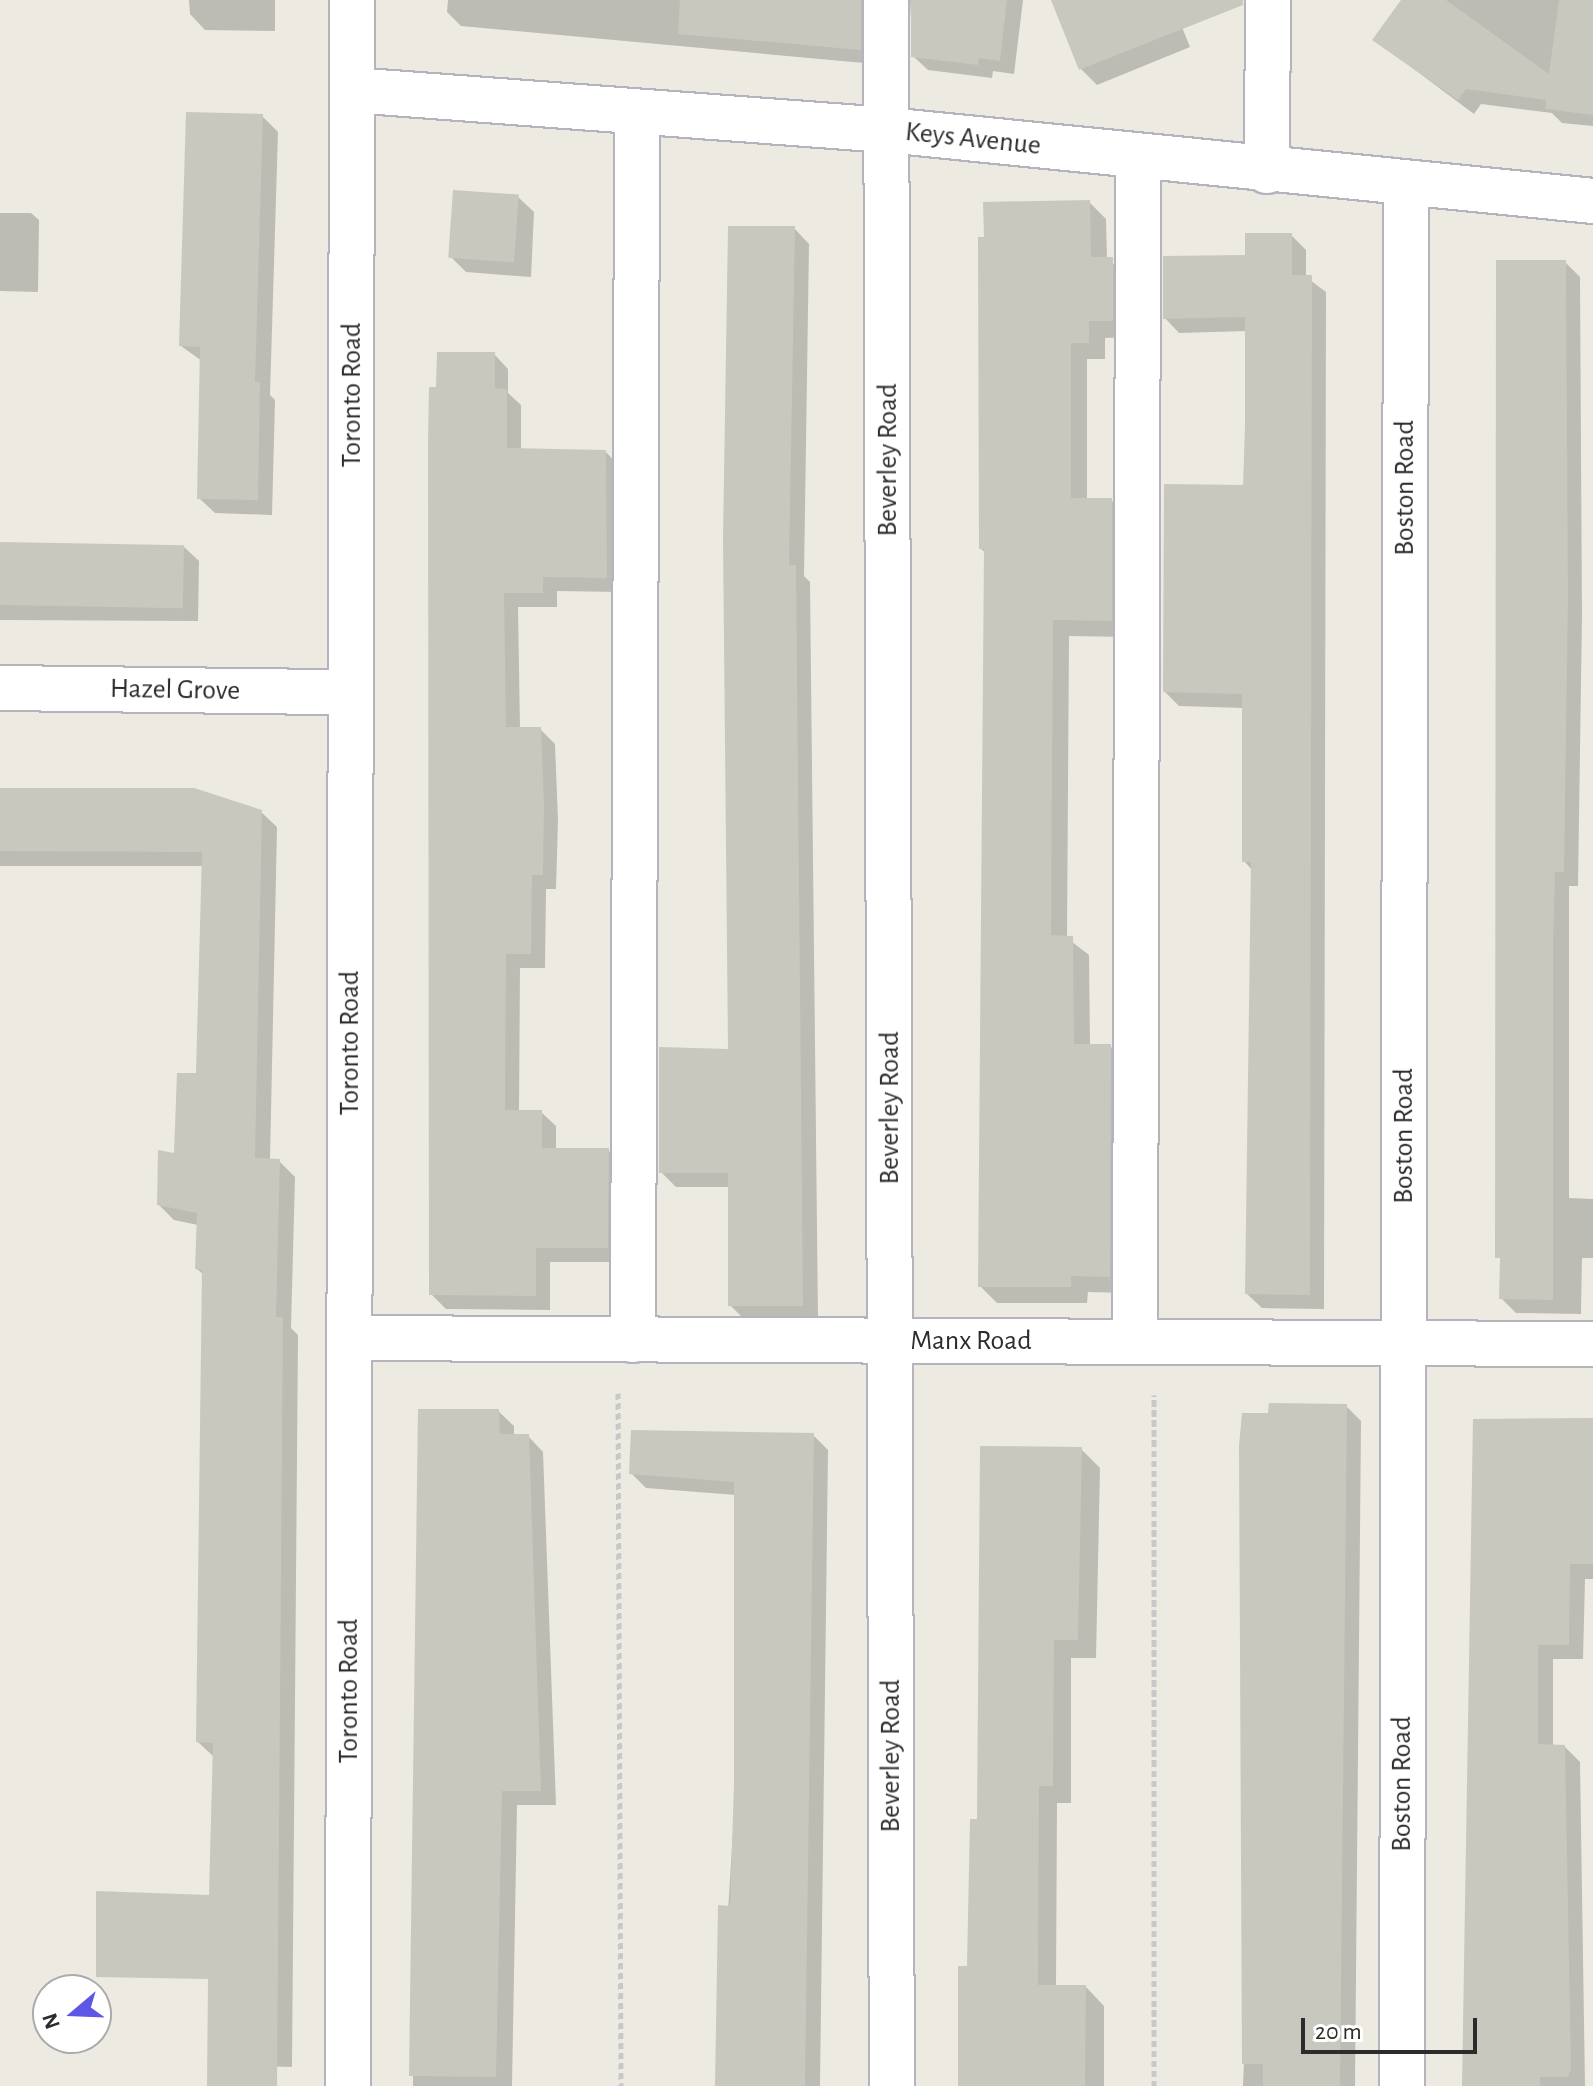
<!DOCTYPE html>
<style>
body{margin:0}
#map{position:relative;width:1593px;height:2086px;overflow:hidden;background:#eceae1;font-family:"Alegreya Sans",sans-serif}
div>[style]{position:absolute}
[style*='--x']{left:calc(var(--x)*1px);top:calc(var(--y)*1px);width:calc(var(--w)*1px);rotate:calc(var(--a)*1deg)}
.shadow>*{inset:0;background:#0003}
.building>*{inset:0;background:#c8c8bf;transform-origin:0 0}
.path>*{height:5px;margin-top:-2.5px;transform-origin:0;background:repeating-linear-gradient(90deg,#c8c8c8 0 6px,transparent 0 10px)}
.roads{filter:drop-shadow(2px 0 #b5b4be) drop-shadow(-2px 0 #b5b4be) drop-shadow(0 2px #b5b4be) drop-shadow(0 -2px #b5b4be)}
.minor>*{height:44px;margin:-22px;padding:0 22px;transform-origin:22px;border-radius:22px;background:#fff}
span{translate:-50% -50%;white-space:nowrap;text-align:center;line-height:1.15;-webkit-text-stroke:6px #fff;paint-order:stroke}
.street-label{font-size:28px;color:#2c2c2c}
.north{position:absolute;left:32px;top:1974px;width:80px;height:80px;box-sizing:border-box;background:#fff;border:2px solid #ababab;border-radius:50%;rotate:251deg;font-size:22px;font-weight:700;line-height:32px;text-align:center;color:#2c2c2c}
.north::after{content:'';display:block;margin:auto;width:28px;height:36px;background:#5e56e4;clip-path:polygon(50% 0,100% 100%,50% 72%,0 100%)}
.scale{position:absolute;left:1301px;top:2018px;width:176px;height:36px;box-sizing:border-box;border:4px solid #2c2c2c;border-top:0;padding-left:10px;font-size:24px;line-height:28px;white-space:nowrap;color:#2c2c2c;-webkit-text-stroke:6px #fff;paint-order:stroke}
</style>
<div id="map">
<div class="shadow">
<i style="clip-path:polygon(189px 0,275px 0,275px 31px,205px 30px,190px 14px)"></i>
<i style="clip-path:polygon(448px 0,882px 0,875px 64px,461px 26px,447px 12px)"></i>
<i style="clip-path:polygon(910px 0,1023px 0,1014px 74px,993px 71px,992px 78px,928px 70px,913px 56px)"></i>
<i style="clip-path:polygon(1053px 0,1171px 0,1190px 47px,1097px 85px,1081px 69px)"></i>
<i style="clip-path:polygon(1403px 0,1593px 0,1593px 126px,1562px 123px,1552px 113px,1481px 104px,1474px 114px,1375px 40px)"></i>
<i style="clip-path:polygon(262px 116px,278px 132px,270px 395px,275px 400px,272px 515px,215px 513px,199px 498px,202px 361px,181px 346px)"></i>
<i style="clip-path:polygon(518px 197px,534px 212px,531px 277px,466px 272px,451px 257px)"></i>
<i style="clip-path:polygon(1089px 202px,1106px 219px,1107px 259px,1129px 276px,1129px 337px,1105px 338px,1105px 359px,1087px 359px,1087px 500px,1111px 500px,1128px 517px,1128px 637px,1069px 636px,1067px 938px,1089px 955px,1090px 1046px,1110px 1046px,1127px 1063px,1126px 1293px,1088px 1292px,1087px 1303px,997px 1303px,980px 1286px,986px 553px,981px 549px)"></i>
<i style="clip-path:polygon(0 213px,31px 213px,39px 220px,38px 292px,0 291px)"></i>
<i style="clip-path:polygon(794px 228px,809px 244px,804px 576px,810px 582px,818px 1320px,745px 1320px,730px 1305px,730px 1187px,676px 1187px,661px 1172px,730px 1051px)"></i>
<i style="clip-path:polygon(1291px 235px,1306px 250px,1306px 277px,1326px 292px,1324px 1309px,1262px 1308px,1247px 1294px,1253px 871px,1244px 861px,1244px 708px,1179px 706px,1165px 692px,1245px 487px,1247px 331px,1179px 333px,1165px 318px,1247px 257px)"></i>
<i style="clip-path:polygon(1565px 262px,1580px 277px,1582px 616px,1578px 886px,1569px 886px,1569px 1198px,1593px 1199px,1593px 1258px,1582px 1258px,1581px 1314px,1516px 1313px,1501px 1298px)"></i>
<i style="clip-path:polygon(494px 354px,508px 369px,508px 393px,521px 405px,521px 450px,605px 451px,619px 466px,620px 592px,557px 591px,557px 607px,518px 607px,520px 729px,540px 729px,555px 744px,558px 820px,556px 889px,546px 889px,545px 968px,520px 968px,519px 1112px,541px 1112px,556px 1126px,556px 1150px,608px 1150px,622px 1164px,622px 1262px,550px 1262px,550px 1310px,446px 1309px,431px 1294px,438px 389px)"></i>
<i style="clip-path:polygon(0 544px,183px 546px,199px 561px,198px 621px,0 620px)"></i>
<i style="clip-path:polygon(0 790px,261px 812px,277px 827px,270px 1161px,279px 1161px,295px 1177px,291px 1328px,298px 1335px,292px 2067px,225px 2065px,215px 1758px,198px 1742px,204px 1275px,197px 1269px,198px 1225px,174px 1220px,159px 1205px,198px 1075px,203px 866px,0 866px)"></i>
<i style="clip-path:polygon(1346px 1406px,1361px 1421px,1355px 2086px,1243px 2086px,1270px 1415px)"></i>
<i style="clip-path:polygon(420px 1411px,498px 1411px,514px 1426px,514px 1436px,528px 1436px,543px 1452px,556px 1805px,517px 1805px,512px 2086px,413px 2086px)"></i>
<i style="clip-path:polygon(1475px 1421px,1593px 1421px,1593px 1579px,1585px 1579px,1583px 1659px,1553px 1659px,1553px 1746px,1564px 1746px,1580px 1762px,1585px 2086px,1464px 2086px)"></i>
<i style="clip-path:polygon(813px 1435px,828px 1450px,820px 2086px,717px 2086px,736px 1784px,736px 1495px,646px 1488px,631px 1473px)"></i>
<i style="clip-path:polygon(1081px 1449px,1100px 1468px,1096px 1658px,1071px 1658px,1071px 1803px,1057px 1803px,1056px 1987px,1086px 1987px,1104px 2006px,1104px 2086px,960px 2086px,979px 1821px)"></i>
</div>
<div class="building">
<i style="clip-path:polygon(680px 0,861px 0,861px 50px,678px 34px)"></i>
<i style="clip-path:polygon(911px 0,1007px 0,1000px 61px,979px 58px,978px 65px,911px 57px)"></i>
<i style="clip-path:polygon(1051px 0,1243px 0,1243px 5px,1079px 70px)"></i>
<i style="clip-path:polygon(1401px 0,1446px 0,1549px 74px,1559px 0,1593px 0,1593px 115px,1545px 109px,1546px 100px,1466px 89px,1458px 100px,1372px 40px)"></i>
<i style="clip-path:polygon(186px 112px,263px 114px,255px 382px,260px 382px,258px 500px,197px 499px,200px 347px,179px 346px)"></i>
<i style="left:453px;top:190px;width:66px;height:68px;rotate:4deg"></i>
<i style="clip-path:polygon(1090px 200px,1091px 257px,1113px 257px,1113px 321px,1089px 321px,1089px 343px,1071px 343px,1071px 498px,1112px 498px,1112px 621px,1053px 620px,1051px 935px,1073px 936px,1074px 1044px,1111px 1044px,1110px 1277px,1071px 1276px,1071px 1287px,978px 1287px,984px 549px,979px 549px,978px 237px,984px 237px,983px 202px)"></i>
<i style="clip-path:polygon(728px 226px,795px 226px,789px 565px,796px 565px,803px 1306px,728px 1306px,728px 1173px,659px 1173px,659px 1047px,728px 1049px,723px 539px)"></i>
<i style="clip-path:polygon(1245px 233px,1292px 233px,1292px 275px,1312px 275px,1310px 1295px,1245px 1294px,1251px 862px,1242px 862px,1242px 694px,1163px 692px,1164px 484px,1243px 485px,1245px 428px,1245px 317px,1163px 319px,1163px 256px,1245px 255px)"></i>
<i style="clip-path:polygon(1496px 260px,1566px 260px,1568px 600px,1564px 872px,1555px 872px,1553px 946px,1553px 1300px,1499px 1299px,1500px 1258px,1495px 1258px)"></i>
<i style="clip-path:polygon(437px 352px,495px 352px,495px 388px,507px 389px,507px 448px,606px 450px,607px 578px,543px 577px,543px 593px,504px 593px,506px 727px,541px 727px,544px 804px,543px 875px,532px 875px,531px 954px,506px 954px,505px 1110px,542px 1110px,542px 1148px,609px 1148px,608px 1248px,536px 1248px,536px 1296px,429px 1295px,428px 445px,429px 387px,436px 387px)"></i>
<i style="left:0;top:542px;width:184px;height:63px;rotate:1deg"></i>
<i style="clip-path:polygon(0 788px,194px 788px,262px 810px,255px 1158px,280px 1159px,276px 1317px,283px 1317px,277px 2086px,207px 2086px,208px 1979px,96px 1977px,96px 1891px,209px 1895px,213px 1743px,196px 1742px,202px 1270px,195px 1269px,197px 1213px,157px 1205px,158px 1150px,174px 1153px,177px 1073px,196px 1073px,202px 852px,0 851px)"></i>
<i style="clip-path:polygon(1269px 1403px,1347px 1404px,1340px 2086px,1263px 2086px,1263px 2064px,1242px 2064px,1239px 1446px,1242px 1413px,1268px 1413px)"></i>
<i style="clip-path:polygon(418px 1409px,499px 1409px,500px 1434px,529px 1434px,541px 1791px,502px 1791px,496px 2077px,409px 2076px)"></i>
<i style="clip-path:polygon(1593px 1418px,1593px 1564px,1570px 1564px,1569px 1645px,1538px 1645px,1538px 1744px,1565px 1745px,1571px 2069px,1568px 2077px,1540px 2077px,1540px 2086px,1462px 2086px,1473px 1419px)"></i>
<i style="clip-path:polygon(631px 1430px,814px 1433px,805px 2086px,715px 2086px,718px 1905px,730px 1906px,734px 1784px,734px 1482px,629px 1474px)"></i>
<i style="clip-path:polygon(980px 1446px,1082px 1447px,1078px 1640px,1054px 1640px,1053px 1786px,1039px 1786px,1038px 1985px,1086px 1985px,1085px 2086px,958px 2086px,958px 1966px,967px 1966px,970px 1819px,977px 1819px)"></i>
</div>
<div class="path">
<i style="--x:618;--y:1393;--w:693;--a:89.75"></i>
<i style="--x:1154;--y:2086;--w:691;--a:-90"></i>
</div>
<div class="roads">
<div class="minor">
<i style="--x:886;--y:0;--w:2086;--a:89.84"></i>
<i style="--x:352;--y:90;--w:536;--a:4.28"></i>
<i style="--x:887;--y:130;--w:710;--a:5.74"></i>
<i style="--x:1267;--y:171;--w:171;--a:-89.7"></i>
<i style="--x:0;--y:688;--w:351;--a:0.7"></i>
<i style="--x:349;--y:1338;--w:1244;--a:0.28"></i>
<i style="--x:633;--y:1340;--w:1227;--a:-89.81"></i>
<i style="--x:1135;--y:1342;--w:1185;--a:-89.85"></i>
<i style="--x:348;--y:2086;--w:2086;--a:-89.89"></i>
<i style="--x:1402;--y:2086;--w:1901;--a:-89.88"></i>
</div>
</div>
<div class="street-label">
<span style="left:973px;top:139px;rotate:6deg">Keys Avenue</span>
<span style="left:352px;top:395px;rotate:-90deg">Toronto Road</span>
<span style="left:888px;top:460px;rotate:-90deg">Beverley Road</span>
<span style="left:1405px;top:488px;rotate:-90deg">Boston Road</span>
<span style="left:175px;top:690px;rotate:1deg">Hazel Grove</span>
<span style="left:350px;top:1043px;rotate:-90deg">Toronto Road</span>
<span style="left:890px;top:1108px;rotate:-90deg">Beverley Road</span>
<span style="left:1404px;top:1136px;rotate:-90deg">Boston Road</span>
<span style="left:971px;top:1341px">Manx Road</span>
<span style="left:349px;top:1691px;rotate:-90deg">Toronto Road</span>
<span style="left:891px;top:1756px;rotate:-90deg">Beverley Road</span>
<span style="left:1402px;top:1784px;rotate:-90deg">Boston Road</span>
</div>
<div class="north">N</div>
<div class="scale">20 m</div>
</div>
